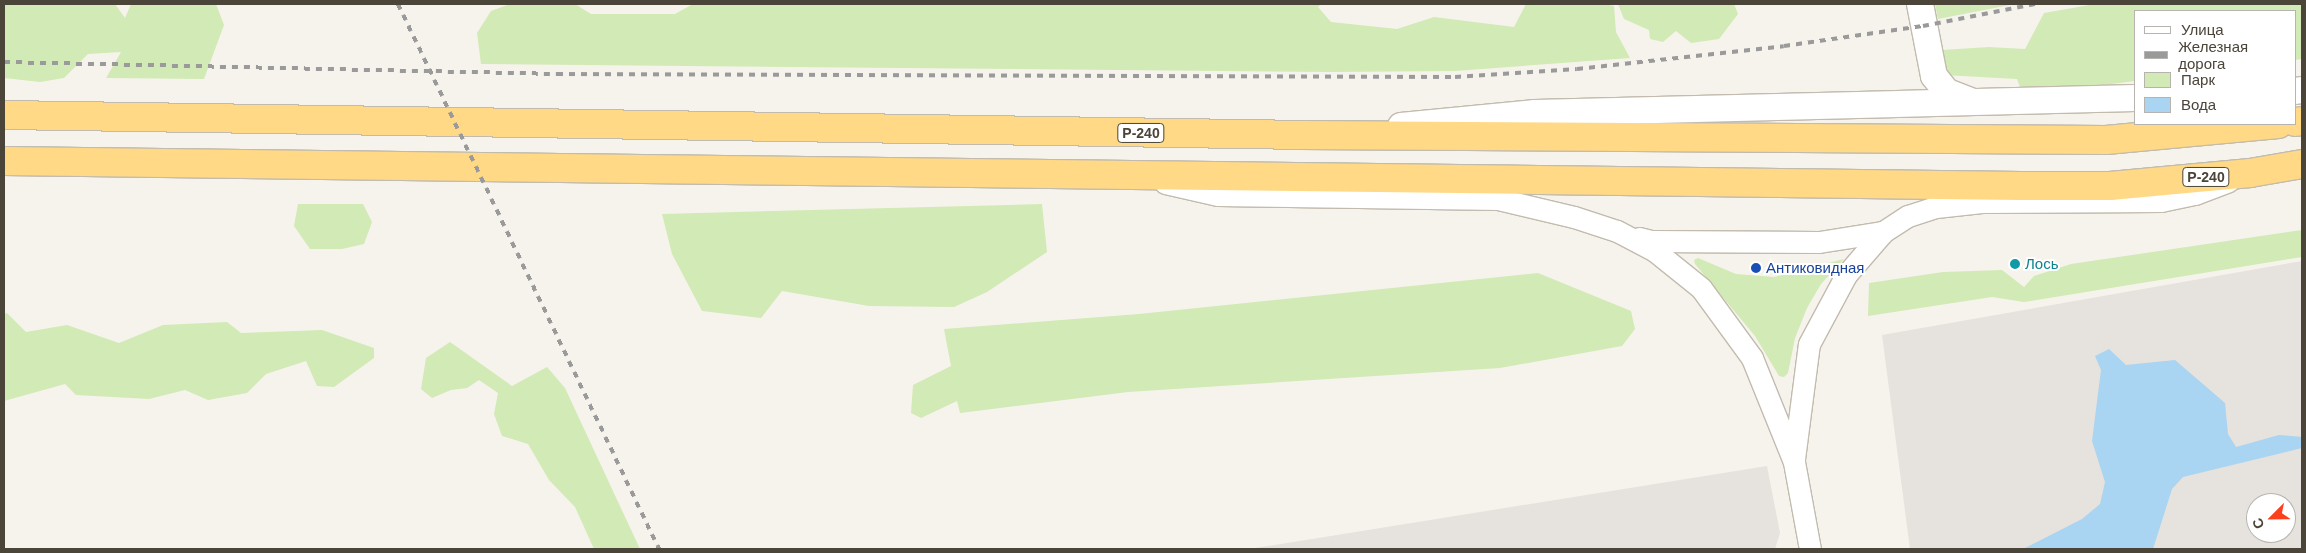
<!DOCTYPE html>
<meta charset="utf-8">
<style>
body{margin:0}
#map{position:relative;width:2306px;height:553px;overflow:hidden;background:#f6f3ec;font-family:Arial,sans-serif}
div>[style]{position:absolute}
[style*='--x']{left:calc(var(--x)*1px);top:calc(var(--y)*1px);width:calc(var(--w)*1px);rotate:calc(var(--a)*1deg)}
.industrial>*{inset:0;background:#e6e2dd}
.green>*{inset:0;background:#d2eab5}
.water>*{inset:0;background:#a9d4f2}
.roads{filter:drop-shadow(1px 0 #c2bbae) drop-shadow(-1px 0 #c2bbae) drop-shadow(0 1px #c2bbae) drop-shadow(0 -1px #c2bbae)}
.minor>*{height:21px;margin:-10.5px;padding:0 10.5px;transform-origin:10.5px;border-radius:10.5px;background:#fff}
.tertiary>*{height:26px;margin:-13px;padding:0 13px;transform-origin:13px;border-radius:13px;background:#fff}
.trunk>*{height:28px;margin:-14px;padding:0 14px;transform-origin:14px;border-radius:14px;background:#ffd985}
.rail>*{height:4px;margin-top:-2px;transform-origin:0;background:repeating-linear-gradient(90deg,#9a9a9a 0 6px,transparent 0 12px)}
.dots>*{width:14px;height:14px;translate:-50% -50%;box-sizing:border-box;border:2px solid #fff;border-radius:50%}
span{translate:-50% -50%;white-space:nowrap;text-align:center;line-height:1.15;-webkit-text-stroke:4px #fff;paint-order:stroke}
.shield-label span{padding:1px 4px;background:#fff;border:1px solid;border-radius:4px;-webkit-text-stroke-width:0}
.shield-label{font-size:14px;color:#4b4439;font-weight:700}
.culture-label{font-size:15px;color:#0d838f}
.left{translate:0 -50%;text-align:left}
.transit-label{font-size:15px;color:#164399}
.frame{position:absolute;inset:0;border:5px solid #4b4439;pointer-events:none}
.legend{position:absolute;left:2134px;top:10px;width:162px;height:115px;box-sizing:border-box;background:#fff;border:1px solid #b7b4b0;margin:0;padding:6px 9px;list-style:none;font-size:15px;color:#4b4439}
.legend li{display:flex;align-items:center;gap:10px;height:25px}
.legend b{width:25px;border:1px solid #b7b4b0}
.north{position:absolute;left:2246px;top:493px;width:50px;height:50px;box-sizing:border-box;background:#fff;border:1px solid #b7b4b0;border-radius:50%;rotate:247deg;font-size:14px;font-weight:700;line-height:20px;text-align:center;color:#4b4439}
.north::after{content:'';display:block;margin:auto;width:18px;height:22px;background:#fc3f1d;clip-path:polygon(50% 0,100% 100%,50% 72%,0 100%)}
</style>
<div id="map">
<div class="industrial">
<i style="clip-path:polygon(evenodd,2302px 261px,2302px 549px,1910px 549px,1882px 335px,2302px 261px,2256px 503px,2286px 503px,2286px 533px,2256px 533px,2256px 503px)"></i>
<i style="clip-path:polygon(1767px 466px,1780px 533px,1775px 549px,1249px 549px)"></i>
</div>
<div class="green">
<i style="clip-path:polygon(4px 4px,115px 4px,125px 18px,131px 4px,216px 4px,224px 25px,204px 79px,106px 78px,121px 52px,88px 54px,64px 78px,40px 82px,4px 78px)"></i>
<i style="clip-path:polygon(510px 4px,575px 4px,591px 14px,675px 14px,693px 4px,1321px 4px,1318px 7px,1331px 22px,1397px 29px,1434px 17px,1514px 27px,1526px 4px,1603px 4px,1614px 6px,1616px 32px,1630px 58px,1455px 71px,1330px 72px,481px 64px,477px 33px,491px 11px)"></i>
<i style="clip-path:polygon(1618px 4px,1734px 4px,1738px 14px,1719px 39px,1691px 43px,1676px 31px,1663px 42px,1650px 39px,1649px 30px,1624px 19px)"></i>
<i style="clip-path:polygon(1935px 4px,2015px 4px,1938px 19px)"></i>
<i style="clip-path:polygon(2095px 4px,2302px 4px,2302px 59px,2295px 60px,2295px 11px,2135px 11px,2135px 81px,2023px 95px,2017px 79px,1944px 75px,1942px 50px,1989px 47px,2025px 49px,2044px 13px)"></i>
<i style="clip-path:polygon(298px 204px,363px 204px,372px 222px,364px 244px,342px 249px,310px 249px,294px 226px)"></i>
<i style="clip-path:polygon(1042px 204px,1047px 252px,987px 292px,954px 307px,869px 306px,782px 291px,761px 318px,702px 311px,672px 254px,662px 214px)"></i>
<i style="clip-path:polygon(2302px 230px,2302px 257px,2024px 302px,1992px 297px,1868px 316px,1869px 283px,1943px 272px,2002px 270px,2024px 287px,2034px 276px,2071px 264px)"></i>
<i style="clip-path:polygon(1698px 258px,1736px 274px,1774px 277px,1844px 259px,1821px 284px,1807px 308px,1795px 338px,1788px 373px,1784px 377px,1779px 376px,1755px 336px,1695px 264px,1694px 260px)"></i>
<i style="clip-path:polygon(1538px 273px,1631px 311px,1635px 329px,1622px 346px,1500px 368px,1128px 392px,960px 413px,957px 401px,921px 418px,911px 413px,913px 385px,951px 366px,944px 329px,1139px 314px)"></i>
<i style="clip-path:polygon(7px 313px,26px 332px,67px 325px,119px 343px,163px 325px,227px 322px,241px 333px,322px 330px,374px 348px,374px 358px,334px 387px,317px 386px,306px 361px,266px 374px,247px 393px,208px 400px,185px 390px,149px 399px,76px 395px,65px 384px,4px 401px,4px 314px)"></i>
<i style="clip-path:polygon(450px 342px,512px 386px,547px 367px,565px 388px,640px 549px,594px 549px,575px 507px,549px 480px,528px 444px,502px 436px,494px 414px,498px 393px,479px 380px,467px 388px,451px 390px,432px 398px,421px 389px,426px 358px)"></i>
</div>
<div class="water">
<i style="clip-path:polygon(2109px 349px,2126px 365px,2175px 360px,2225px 403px,2228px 434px,2236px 447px,2279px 435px,2302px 437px,2302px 448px,2183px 477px,2172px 489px,2153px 549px,2023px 549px,2082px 519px,2100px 504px,2105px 482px,2092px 441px,2101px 370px,2095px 356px)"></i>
</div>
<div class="roads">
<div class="minor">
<i style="--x:1165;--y:183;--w:54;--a:12.8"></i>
<i style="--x:1218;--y:195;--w:280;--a:0.8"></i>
<i style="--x:1498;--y:199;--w:78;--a:13.3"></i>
<i style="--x:1574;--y:217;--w:45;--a:18"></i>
<i style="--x:1617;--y:231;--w:43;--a:27.8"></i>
<i style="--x:1655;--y:251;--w:59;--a:38.8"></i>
<i style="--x:1701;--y:288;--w:87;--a:53.9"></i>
<i style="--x:1752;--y:358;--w:112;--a:68"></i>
<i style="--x:1794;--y:462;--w:88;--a:79.6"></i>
<i style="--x:1639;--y:238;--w:12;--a:14"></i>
<i style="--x:1651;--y:241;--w:168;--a:0.3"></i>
<i style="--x:1819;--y:242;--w:65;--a:-8.9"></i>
<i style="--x:1794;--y:459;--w:116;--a:-82.6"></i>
<i style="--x:1809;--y:344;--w:78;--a:-61.8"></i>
<i style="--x:1846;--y:275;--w:57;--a:-49.3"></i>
<i style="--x:1883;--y:232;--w:30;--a:-33"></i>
<i style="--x:1908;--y:216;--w:29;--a:-18"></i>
<i style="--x:1936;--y:207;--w:46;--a:-6.2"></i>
<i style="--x:1982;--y:202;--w:179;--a:-0.3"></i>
<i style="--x:2161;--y:201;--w:35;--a:-12"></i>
<i style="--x:2195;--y:194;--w:36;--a:-21"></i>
</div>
<div class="tertiary">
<i style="--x:1920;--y:4;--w:73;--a:79"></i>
<i style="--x:1934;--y:76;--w:21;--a:51"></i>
<i style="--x:1947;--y:92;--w:25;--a:21"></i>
<i style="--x:2295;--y:91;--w:7;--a:-8"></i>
<i style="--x:1401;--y:126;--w:135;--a:-5.5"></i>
<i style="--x:1535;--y:113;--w:600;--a:-1.43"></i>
</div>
<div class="trunk">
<i style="--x:4;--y:115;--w:1297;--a:0.88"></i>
<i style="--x:1301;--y:135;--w:805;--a:0.36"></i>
<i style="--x:2106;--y:140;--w:173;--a:-5.3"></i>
<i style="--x:2295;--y:122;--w:7;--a:-8"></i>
<i style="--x:4;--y:161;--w:2017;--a:0.71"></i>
<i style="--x:2021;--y:186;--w:89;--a:0"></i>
<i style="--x:2110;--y:186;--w:141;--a:-5.3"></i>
<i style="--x:2250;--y:173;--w:53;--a:-9.8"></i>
</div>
</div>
<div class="rail">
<i style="--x:398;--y:4;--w:604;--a:64.41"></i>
<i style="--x:4;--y:62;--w:553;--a:1.24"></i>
<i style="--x:557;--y:74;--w:898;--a:0.19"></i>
<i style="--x:1455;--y:77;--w:122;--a:-3.8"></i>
<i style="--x:1577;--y:69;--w:208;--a:-6.3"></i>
<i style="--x:1784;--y:46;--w:140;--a:-8.2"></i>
<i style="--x:1923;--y:26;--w:114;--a:-11.1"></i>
</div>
<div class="dots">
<i style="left:2015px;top:264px;background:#0f9aa8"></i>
<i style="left:1756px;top:268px;background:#1a4fb4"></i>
</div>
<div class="shield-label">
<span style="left:1141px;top:133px">Р-240</span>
<span style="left:2206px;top:177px">Р-240</span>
</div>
<div class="culture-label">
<span class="left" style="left:2025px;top:264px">Лось</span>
</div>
<div class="transit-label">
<span class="left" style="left:1766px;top:268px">Антиковидная</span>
</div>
<div class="frame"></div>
<ul class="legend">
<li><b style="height:6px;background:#fff"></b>Улица</li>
<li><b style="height:6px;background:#9a9a9a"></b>Железная дорога</li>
<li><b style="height:14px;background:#d2eab5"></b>Парк</li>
<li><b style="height:14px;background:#a9d4f2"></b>Вода</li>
</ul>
<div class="north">С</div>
</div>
